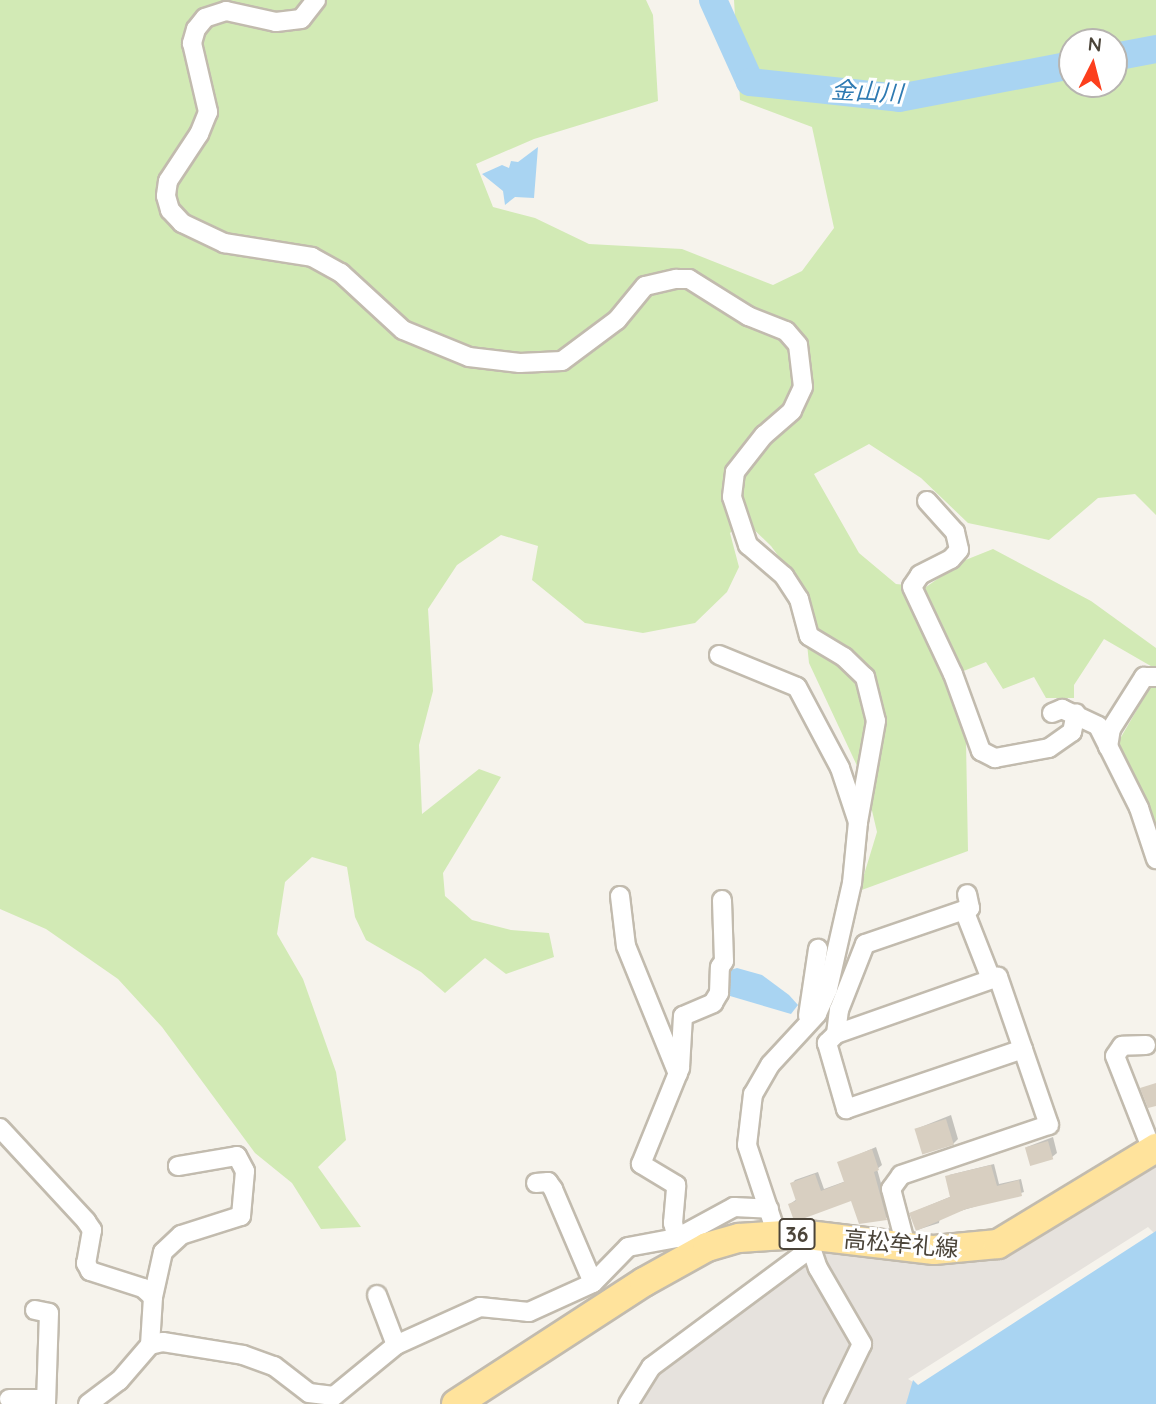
<!DOCTYPE html>
<meta charset="utf-8">
<style>
body{margin:0}
#map{position:relative;width:1156px;height:1404px;overflow:hidden;background:#f6f3ec;font-family:Quicksand,"Noto Sans JP",sans-serif}
div>[style]{position:absolute}
[style*='--x']{left:calc(var(--x)*1px);top:calc(var(--y)*1px);width:calc(var(--w)*1px);rotate:calc(var(--a)*1deg)}
.industrial>*{inset:0;background:#e6e2dd}
.green>*{inset:0;background:#d2eab5}
.water>*{inset:0;background:#a9d4f2}
.shadow>*{inset:0;background:#0003}
.river>*{height:28px;margin:-14px;padding:0 14px;transform-origin:14px;border-radius:14px;background:#a9d4f2}
.building>*{inset:0;background:#d8cfc1;transform-origin:0 0}
.roads{filter:drop-shadow(2px 0 #c2bbae) drop-shadow(-2px 0 #c2bbae) drop-shadow(0 2px #c2bbae) drop-shadow(0 -2px #c2bbae)}
.minor>*{height:18px;margin:-9px;padding:0 9px;transform-origin:9px;border-radius:9px;background:#fff}
.primary>*{height:28px;margin:-14px;padding:0 14px;transform-origin:14px;border-radius:14px;background:#ffe39c}
span{translate:-50% -50%;white-space:nowrap;text-align:center;line-height:1.15;-webkit-text-stroke:6px #fff;paint-order:stroke}
.shield-label span{padding:2px 5px;background:#fff;border:2px solid;border-radius:5px;-webkit-text-stroke-width:0}
.shield-label{font-size:21px;color:#4b4439;font-weight:700}
.street-label{font-size:23px;color:#4b4439}
.water-label{font-size:24px;color:#2e7ab2;font-style:italic}
.north{position:absolute;left:1058px;top:28px;width:70px;height:70px;box-sizing:border-box;background:#fff;border:2px solid #b7b4b0;border-radius:50%;rotate:6deg;font-size:19px;font-weight:700;line-height:28px;text-align:center;color:#4b4439}
.north::after{content:'';display:block;margin:auto;width:24px;height:32px;background:#fc3f1d;clip-path:polygon(50% 0,100% 100%,50% 72%,0 100%)}
</style>
<div id="map">
<div class="industrial">
<i style="clip-path:polygon(1156px 1149px,1156px 1235px,1148px 1227px,908px 1379px,918px 1385px,910px 1404px,628px 1404px,651px 1367px,811px 1248px,942px 1250px,1036px 1225px)"></i>
</div>
<div class="green">
<i style="clip-path:polygon(evenodd,0 0,646px 0,653px 15px,658px 101px,534px 139px,476px 164px,493px 207px,535px 218px,589px 244px,682px 249px,773px 285px,802px 271px,834px 228px,812px 127px,740px 100px,734px 0,1156px 0,1156px 515px,1135px 494px,1098px 498px,1049px 540px,968px 523px,921px 478px,869px 444px,814px 474px,859px 553px,896px 584px,926px 587px,963px 561px,993px 549px,1091px 601px,1156px 648px,1156px 669px,1104px 639px,1074px 685px,1074px 698px,1046px 698px,1034px 677px,1003px 689px,986px 662px,951px 676px,966px 741px,968px 851px,859px 891px,877px 832px,866px 785px,809px 663px,801px 587px,771px 546px,744px 520px,730px 533px,739px 567px,727px 592px,695px 623px,643px 633px,585px 623px,532px 580px,538px 546px,501px 535px,457px 565px,428px 609px,433px 691px,419px 745px,422px 814px,479px 769px,501px 777px,443px 873px,445px 896px,472px 920px,511px 930px,549px 933px,554px 957px,506px 974px,485px 958px,445px 993px,421px 972px,366px 940px,355px 917px,347px 867px,312px 857px,285px 882px,277px 934px,303px 979px,336px 1072px,346px 1140px,318px 1167px,361px 1227px,321px 1229px,292px 1183px,255px 1153px,162px 1027px,118px 979px,46px 929px,0 909px,0 0,1072px 42px,1114px 42px,1114px 84px,1072px 84px,1072px 42px)"></i>
<i style="clip-path:polygon(1156px 677px,1156px 827px,1117px 744px)"></i>
</div>
<div class="water">
<i style="clip-path:polygon(538px 147px,534px 198px,515px 197px,505px 205px,503px 191px,482px 174px,502px 165px,509px 168px,511px 161px,518px 162px)"></i>
<i style="clip-path:polygon(737px 968px,762px 975px,789px 995px,798px 1005px,791px 1014px,730px 996px,727px 971px)"></i>
<i style="clip-path:polygon(1156px 1231px,1156px 1404px,906px 1404px,913px 1380px,918px 1385px)"></i>
</div>
<div class="shadow">
<i style="clip-path:polygon(951px 1115px,958px 1139px,953px 1144px,916px 1129px)"></i>
<i style="clip-path:polygon(1053px 1137px,1057px 1153px,1052px 1157px,1027px 1147px)"></i>
<i style="clip-path:polygon(876px 1147px,882px 1165px,877px 1169px,890px 1215px,887px 1218px,852px 1199px,790px 1204px,797px 1199px,792px 1184px,795px 1180px,818px 1172px,824px 1189px,846px 1181px,839px 1163px)"></i>
<i style="clip-path:polygon(994px 1164px,999px 1184px,1021px 1179px,1024px 1192px,940px 1217px,939px 1223px,917px 1230px,911px 1213px,952px 1196px,949px 1175px)"></i>
</div>
<div class="river">
<i style="--x:713;--y:0;--w:90;--a:65.7"></i>
<i style="--x:750;--y:82;--w:150;--a:6.1"></i>
<i style="--x:899;--y:98;--w:176;--a:-10.8"></i>
<i style="--x:1114;--y:57;--w:43;--a:-10.8"></i>
</div>
<div class="building">
<i style="clip-path:polygon(1156px 1083px,1156px 1106px,1148px 1108px,1140px 1088px)"></i>
<i style="left:946px;top:1119px;width:27px;height:33px;rotate:73deg"></i>
<i style="left:1048px;top:1141px;width:19px;height:24px;rotate:74deg"></i>
<i style="clip-path:polygon(872px 1149px,879px 1170px,874px 1172px,887px 1220px,859px 1224px,851px 1201px,805px 1218px,793px 1218px,788px 1204px,796px 1201px,790px 1183px,815px 1174px,821px 1191px,844px 1182px,837px 1162px)"></i>
<i style="clip-path:polygon(991px 1165px,997px 1186px,1019px 1180px,1022px 1196px,966px 1209px,916px 1231px,909px 1213px,950px 1197px,945px 1176px)"></i>
</div>
<div class="roads">
<div class="minor">
<i style="--x:316;--y:0;--w:24;--a:128"></i>
<i style="--x:301;--y:19;--w:25;--a:173"></i>
<i style="--x:276;--y:22;--w:51;--a:-167.6"></i>
<i style="--x:226;--y:11;--w:22;--a:162"></i>
<i style="--x:205;--y:18;--w:14;--a:129"></i>
<i style="--x:196;--y:29;--w:15;--a:106"></i>
<i style="--x:192;--y:43;--w:71;--a:76.9"></i>
<i style="--x:208;--y:112;--w:24;--a:112"></i>
<i style="--x:199;--y:134;--w:56;--a:123.4"></i>
<i style="--x:168;--y:181;--w:15;--a:98"></i>
<i style="--x:166;--y:196;--w:15;--a:74"></i>
<i style="--x:170;--y:210;--w:18;--a:47"></i>
<i style="--x:182;--y:223;--w:47;--a:25.5"></i>
<i style="--x:224;--y:243;--w:89;--a:9"></i>
<i style="--x:312;--y:257;--w:33;--a:29"></i>
<i style="--x:341;--y:273;--w:84;--a:42.6"></i>
<i style="--x:403;--y:330;--w:71;--a:22.2"></i>
<i style="--x:469;--y:357;--w:51;--a:6.7"></i>
<i style="--x:520;--y:363;--w:42;--a:-2.7"></i>
<i style="--x:562;--y:361;--w:69;--a:-36.7"></i>
<i style="--x:617;--y:320;--w:44;--a:-50.5"></i>
<i style="--x:645;--y:286;--w:32;--a:-13"></i>
<i style="--x:676;--y:279;--w:13;--a:0"></i>
<i style="--x:689;--y:279;--w:70;--a:32.1"></i>
<i style="--x:748;--y:316;--w:41;--a:21.5"></i>
<i style="--x:786;--y:331;--w:18;--a:49"></i>
<i style="--x:798;--y:345;--w:42;--a:83.2"></i>
<i style="--x:803;--y:387;--w:26;--a:115"></i>
<i style="--x:792;--y:411;--w:37;--a:139"></i>
<i style="--x:764;--y:435;--w:47;--a:128.1"></i>
<i style="--x:735;--y:472;--w:25;--a:97"></i>
<i style="--x:732;--y:497;--w:51;--a:71.6"></i>
<i style="--x:748;--y:545;--w:48;--a:40.7"></i>
<i style="--x:784;--y:576;--w:27;--a:57"></i>
<i style="--x:799;--y:599;--w:38;--a:75"></i>
<i style="--x:809;--y:636;--w:41;--a:31"></i>
<i style="--x:844;--y:657;--w:29;--a:44"></i>
<i style="--x:865;--y:677;--w:45;--a:76"></i>
<i style="--x:876;--y:721;--w:103;--a:100.1"></i>
<i style="--x:927;--y:501;--w:42;--a:47.9"></i>
<i style="--x:955;--y:532;--w:18;--a:77"></i>
<i style="--x:959;--y:550;--w:12;--a:132"></i>
<i style="--x:951;--y:559;--w:35;--a:153"></i>
<i style="--x:920;--y:575;--w:14;--a:124"></i>
<i style="--x:912;--y:587;--w:96;--a:64.8"></i>
<i style="--x:953;--y:674;--w:82;--a:70"></i>
<i style="--x:981;--y:751;--w:16;--a:27"></i>
<i style="--x:995;--y:758;--w:55;--a:-10.5"></i>
<i style="--x:1049;--y:748;--w:28;--a:-35"></i>
<i style="--x:1072;--y:732;--w:19;--a:-78"></i>
<i style="--x:719;--y:655;--w:84;--a:22.3"></i>
<i style="--x:797;--y:687;--w:92;--a:62"></i>
<i style="--x:840;--y:768;--w:57;--a:71.6"></i>
<i style="--x:858;--y:822;--w:61;--a:95.6"></i>
<i style="--x:852;--y:883;--w:109;--a:102.8"></i>
<i style="--x:828;--y:989;--w:27;--a:114"></i>
<i style="--x:817;--y:1014;--w:69;--a:132.7"></i>
<i style="--x:770;--y:1065;--w:34;--a:120"></i>
<i style="--x:753;--y:1094;--w:51;--a:96.7"></i>
<i style="--x:747;--y:1145;--w:95;--a:71.6"></i>
<i style="--x:1052;--y:713;--w:11;--a:-22"></i>
<i style="--x:1062;--y:709;--w:40;--a:25"></i>
<i style="--x:1098;--y:726;--w:92;--a:63.4"></i>
<i style="--x:1139;--y:808;--w:54;--a:71.6"></i>
<i style="--x:1108;--y:747;--w:18;--a:-81"></i>
<i style="--x:1111;--y:729;--w:62;--a:-57.6"></i>
<i style="--x:1144;--y:677;--w:12;--a:0"></i>
<i style="--x:620;--y:896;--w:50;--a:83.2"></i>
<i style="--x:626;--y:946;--w:138;--a:67.9"></i>
<i style="--x:964;--y:910;--w:74;--a:68.6"></i>
<i style="--x:808;--y:1016;--w:68;--a:-81.5"></i>
<i style="--x:836;--y:1034;--w:24;--a:-83"></i>
<i style="--x:839;--y:1010;--w:71;--a:-68.5"></i>
<i style="--x:865;--y:944;--w:111;--a:-18.9"></i>
<i style="--x:970;--y:908;--w:14;--a:-102"></i>
<i style="--x:1146;--y:1045;--w:24;--a:178"></i>
<i style="--x:1122;--y:1046;--w:12;--a:125"></i>
<i style="--x:1115;--y:1056;--w:101;--a:68.5"></i>
<i style="--x:0;--y:1128;--w:127;--a:47.2"></i>
<i style="--x:86;--y:1221;--w:11;--a:56"></i>
<i style="--x:92;--y:1230;--w:34;--a:100"></i>
<i style="--x:86;--y:1263;--w:9;--a:63"></i>
<i style="--x:90;--y:1271;--w:56;--a:17.8"></i>
<i style="--x:143;--y:1288;--w:13;--a:42"></i>
<i style="--x:536;--y:1183;--w:12;--a:-5"></i>
<i style="--x:548;--y:1182;--w:9;--a:54"></i>
<i style="--x:553;--y:1189;--w:102;--a:66.9"></i>
<i style="--x:677;--y:1238;--w:16;--a:-105"></i>
<i style="--x:673;--y:1223;--w:38;--a:-85"></i>
<i style="--x:676;--y:1185;--w:41;--a:-149"></i>
<i style="--x:641;--y:1164;--w:104;--a:-67.9"></i>
<i style="--x:680;--y:1068;--w:52;--a:-86.7"></i>
<i style="--x:683;--y:1016;--w:33;--a:-23"></i>
<i style="--x:713;--y:1003;--w:12;--a:-59"></i>
<i style="--x:719;--y:993;--w:26;--a:-88"></i>
<i style="--x:720;--y:967;--w:7;--a:-56"></i>
<i style="--x:724;--y:961;--w:61;--a:-91.9"></i>
<i style="--x:906;--y:1246;--w:59;--a:-104.7"></i>
<i style="--x:891;--y:1189;--w:17;--a:-54"></i>
<i style="--x:901;--y:1175;--w:156;--a:-18.7"></i>
<i style="--x:1049;--y:1125;--w:157;--a:-109"></i>
<i style="--x:998;--y:977;--w:172;--a:160.6"></i>
<i style="--x:836;--y:1034;--w:13;--a:135"></i>
<i style="--x:827;--y:1043;--w:69;--a:73.9"></i>
<i style="--x:846;--y:1109;--w:187;--a:-18.7"></i>
<i style="--x:811;--y:1248;--w:21;--a:71"></i>
<i style="--x:818;--y:1268;--w:88;--a:59.9"></i>
<i style="--x:862;--y:1344;--w:67;--a:115.8"></i>
<i style="--x:377;--y:1295;--w:53;--a:69.2"></i>
<i style="--x:35;--y:1310;--w:14;--a:12"></i>
<i style="--x:49;--y:1313;--w:91;--a:91.9"></i>
<i style="--x:150;--y:1345;--w:48;--a:-86.4"></i>
<i style="--x:153;--y:1297;--w:46;--a:-77.5"></i>
<i style="--x:163;--y:1252;--w:25;--a:-43"></i>
<i style="--x:181;--y:1235;--w:63;--a:-17.6"></i>
<i style="--x:241;--y:1216;--w:45;--a:-84.9"></i>
<i style="--x:245;--y:1171;--w:17;--a:-118"></i>
<i style="--x:237;--y:1156;--w:60;--a:170.4"></i>
<i style="--x:9;--y:1399;--w:37;--a:0"></i>
<i style="--x:88;--y:1404;--w:39;--a:-37"></i>
<i style="--x:119;--y:1381;--w:48;--a:-49.3"></i>
<i style="--x:150;--y:1345;--w:13;--a:-13"></i>
<i style="--x:163;--y:1342;--w:81;--a:9.2"></i>
<i style="--x:243;--y:1355;--w:33;--a:20"></i>
<i style="--x:274;--y:1366;--w:44;--a:37.6"></i>
<i style="--x:309;--y:1393;--w:25;--a:7"></i>
<i style="--x:334;--y:1396;--w:80;--a:-39.4"></i>
<i style="--x:396;--y:1345;--w:92;--a:-24.3"></i>
<i style="--x:480;--y:1307;--w:49;--a:5.8"></i>
<i style="--x:529;--y:1312;--w:70;--a:-24.4"></i>
<i style="--x:593;--y:1283;--w:50;--a:-45.8"></i>
<i style="--x:628;--y:1247;--w:50;--a:-10.4"></i>
<i style="--x:677;--y:1238;--w:65;--a:-28.5"></i>
<i style="--x:734;--y:1207;--w:35;--a:3"></i>
<i style="--x:628;--y:1404;--w:44;--a:-58.1"></i>
<i style="--x:651;--y:1367;--w:199;--a:-36.6"></i>
<i style="--x:811;--y:1248;--w:13;--a:-72"></i>
</div>
<div class="primary">
<i style="--x:456;--y:1404;--w:224;--a:-33"></i>
<i style="--x:644;--y:1282;--w:72;--a:-29.1"></i>
<i style="--x:707;--y:1247;--w:33;--a:-16"></i>
<i style="--x:739;--y:1238;--w:60;--a:-3.8"></i>
<i style="--x:799;--y:1234;--w:136;--a:6.8"></i>
<i style="--x:934;--y:1250;--w:64;--a:-5.4"></i>
<i style="--x:998;--y:1244;--w:185;--a:-31.3"></i>
</div>
</div>
<div class="shield-label">
<span style="left:797px;top:1234px">36</span>
</div>
<div class="street-label">
<span style="left:901px;top:1244px;rotate:5deg">高松牟礼線</span>
</div>
<div class="water-label">
<span style="left:867px;top:92px;rotate:3deg">金山川</span>
</div>
<div class="north">N</div>
</div>
